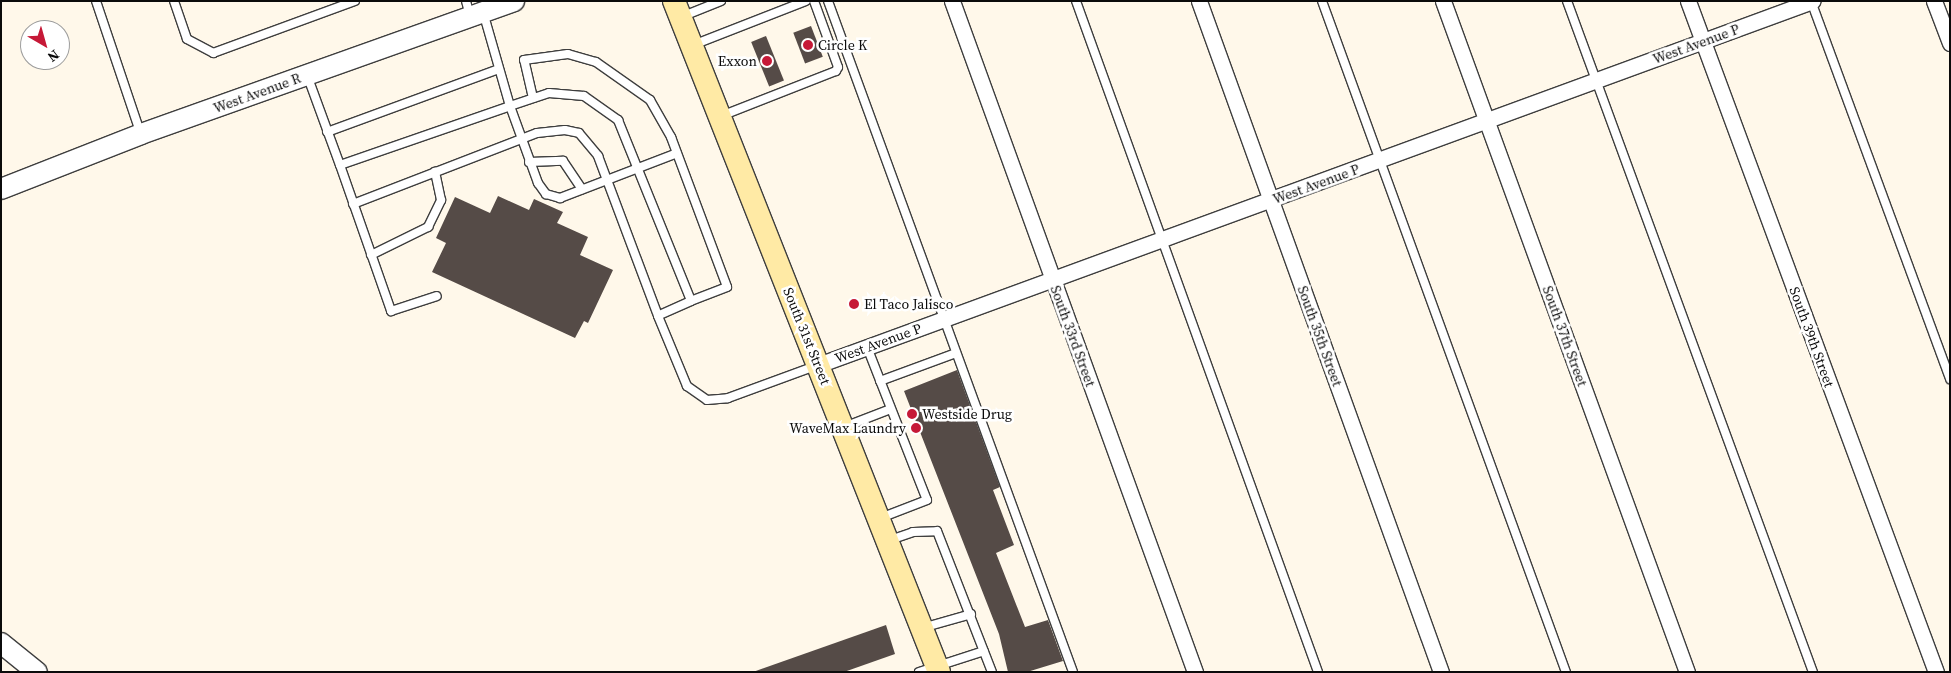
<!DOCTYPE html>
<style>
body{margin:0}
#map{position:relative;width:1951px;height:673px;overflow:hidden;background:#fff8ea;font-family:"Source Serif 4",serif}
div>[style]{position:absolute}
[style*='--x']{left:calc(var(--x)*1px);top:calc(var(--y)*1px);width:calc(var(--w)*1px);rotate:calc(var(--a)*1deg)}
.building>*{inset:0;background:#554b47;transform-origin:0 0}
.roads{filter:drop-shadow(1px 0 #3e3e3e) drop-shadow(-1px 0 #3e3e3e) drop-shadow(0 1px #3e3e3e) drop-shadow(0 -1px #3e3e3e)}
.service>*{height:8px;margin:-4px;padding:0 4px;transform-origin:4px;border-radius:4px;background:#fff}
.minor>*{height:15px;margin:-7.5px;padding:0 7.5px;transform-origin:7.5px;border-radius:7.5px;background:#fff}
.tertiary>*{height:20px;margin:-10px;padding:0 10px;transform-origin:10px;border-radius:10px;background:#fff}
.secondary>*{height:22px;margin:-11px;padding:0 11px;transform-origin:11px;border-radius:11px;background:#ffeaa5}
.dots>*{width:14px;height:14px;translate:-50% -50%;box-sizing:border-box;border:2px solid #fff;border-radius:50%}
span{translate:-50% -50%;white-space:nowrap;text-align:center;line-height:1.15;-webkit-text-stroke:5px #fff;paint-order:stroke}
.street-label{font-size:14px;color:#0b0b0b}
.poi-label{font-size:14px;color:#0b0b0b}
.left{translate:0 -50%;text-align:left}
.right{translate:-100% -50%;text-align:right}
.frame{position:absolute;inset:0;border:2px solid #0b0b0b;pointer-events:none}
.north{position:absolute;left:20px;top:20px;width:50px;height:50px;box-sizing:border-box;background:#fff;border:1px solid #9d9d9d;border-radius:50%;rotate:142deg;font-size:14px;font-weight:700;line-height:20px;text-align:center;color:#0b0b0b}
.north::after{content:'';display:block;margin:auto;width:18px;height:22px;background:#c61937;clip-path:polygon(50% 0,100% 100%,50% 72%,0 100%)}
</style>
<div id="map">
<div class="building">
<i style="left:811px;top:26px;width:33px;height:19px;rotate:69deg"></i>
<i style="left:766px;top:36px;width:48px;height:16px;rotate:68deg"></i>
<i style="clip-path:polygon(498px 196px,529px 210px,534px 199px,563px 212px,557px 223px,588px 237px,580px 255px,613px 270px,588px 323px,584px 321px,575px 338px,432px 272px,446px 243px,436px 238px,455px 197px,490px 213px)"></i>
<i style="clip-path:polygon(957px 370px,1000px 487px,993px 490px,1014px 545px,996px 553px,1025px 627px,1048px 620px,1063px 661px,1027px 672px,1008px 672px,999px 634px,904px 391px)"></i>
<i style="clip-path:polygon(886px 625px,895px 654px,844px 672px,753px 672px)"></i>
</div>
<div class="roads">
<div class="service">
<i style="--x:96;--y:1;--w:138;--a:71.4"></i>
<i style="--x:174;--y:1;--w:40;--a:71.1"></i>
<i style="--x:187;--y:39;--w:30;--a:28"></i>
<i style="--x:213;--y:53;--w:151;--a:-20.1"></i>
<i style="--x:466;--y:1;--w:16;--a:75"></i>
<i style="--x:828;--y:1;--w:714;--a:69.94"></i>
<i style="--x:1076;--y:1;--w:713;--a:70.17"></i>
<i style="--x:1322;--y:1;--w:714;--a:70.02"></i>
<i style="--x:1567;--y:1;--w:715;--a:69.87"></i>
<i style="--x:1811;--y:1;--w:403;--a:69.8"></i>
<i style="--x:483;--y:12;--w:98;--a:74"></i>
<i style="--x:510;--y:106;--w:41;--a:-18.4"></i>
<i style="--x:549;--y:93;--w:35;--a:5"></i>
<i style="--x:584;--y:96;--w:42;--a:35.2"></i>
<i style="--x:618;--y:120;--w:195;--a:68"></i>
<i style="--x:691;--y:301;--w:36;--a:156"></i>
<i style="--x:658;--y:316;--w:76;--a:67.5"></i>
<i style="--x:687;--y:386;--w:24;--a:35"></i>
<i style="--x:707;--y:400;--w:21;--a:-5"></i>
<i style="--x:728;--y:398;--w:93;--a:-20.2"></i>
<i style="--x:681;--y:17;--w:43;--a:-21.8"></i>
<i style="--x:693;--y:45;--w:121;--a:-21.3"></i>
<i style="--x:307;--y:75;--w:96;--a:69.9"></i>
<i style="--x:340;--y:165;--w:180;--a:-19.1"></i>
<i style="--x:510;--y:106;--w:82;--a:70"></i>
<i style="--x:538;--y:183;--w:14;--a:54"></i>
<i style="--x:546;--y:194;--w:15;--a:16"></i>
<i style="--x:560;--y:198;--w:125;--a:-21"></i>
<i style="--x:533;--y:98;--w:39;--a:-103"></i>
<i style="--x:524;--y:60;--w:44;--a:-7.8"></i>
<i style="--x:568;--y:54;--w:29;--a:16"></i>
<i style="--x:596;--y:62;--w:66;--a:35.1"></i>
<i style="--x:650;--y:100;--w:43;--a:60.4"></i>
<i style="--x:671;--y:137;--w:160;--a:69.5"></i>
<i style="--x:727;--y:287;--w:39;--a:159"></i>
<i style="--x:721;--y:116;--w:123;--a:-21.4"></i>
<i style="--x:836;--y:71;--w:4;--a:-63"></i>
<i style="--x:838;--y:67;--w:70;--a:-110"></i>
<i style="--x:327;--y:132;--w:183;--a:-20.1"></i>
<i style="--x:529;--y:162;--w:34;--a:-2"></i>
<i style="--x:563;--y:161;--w:34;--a:56"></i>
<i style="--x:340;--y:165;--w:155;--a:70.7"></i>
<i style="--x:391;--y:311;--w:48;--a:-18.1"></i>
<i style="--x:353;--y:204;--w:197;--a:-21.1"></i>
<i style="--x:537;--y:133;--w:28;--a:-6"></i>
<i style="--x:565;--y:130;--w:14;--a:12"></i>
<i style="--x:579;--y:133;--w:30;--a:50"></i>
<i style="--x:598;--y:156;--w:171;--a:69.4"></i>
<i style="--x:371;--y:255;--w:64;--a:-26.2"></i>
<i style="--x:428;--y:227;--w:30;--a:-64"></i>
<i style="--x:441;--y:200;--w:29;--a:-102"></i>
<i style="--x:867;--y:347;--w:164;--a:68.6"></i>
<i style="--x:927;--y:500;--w:50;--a:159"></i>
<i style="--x:880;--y:381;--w:81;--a:-20.2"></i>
<i style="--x:844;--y:427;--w:50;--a:-21"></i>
<i style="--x:890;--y:540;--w:24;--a:-19"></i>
<i style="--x:913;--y:532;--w:24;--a:-2"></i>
<i style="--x:937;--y:531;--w:151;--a:68.7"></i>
<i style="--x:922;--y:628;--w:51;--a:-15.9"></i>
<i style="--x:919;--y:672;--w:68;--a:-17.9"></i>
</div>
<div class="minor">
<i style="--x:952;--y:1;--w:714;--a:70.09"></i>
<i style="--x:1199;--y:1;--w:713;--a:70.17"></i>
<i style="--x:1443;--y:1;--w:714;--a:70.02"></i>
<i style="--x:1688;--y:1;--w:715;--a:69.72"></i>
<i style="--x:1934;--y:1;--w:45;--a:69.1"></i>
<i style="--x:818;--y:365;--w:1059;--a:-20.11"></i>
</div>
<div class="tertiary">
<i style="--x:1;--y:189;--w:150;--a:-21.4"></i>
<i style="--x:141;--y:134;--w:396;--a:-19.6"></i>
<i style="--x:1;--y:643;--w:46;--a:38.9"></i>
</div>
<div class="secondary">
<i style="--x:674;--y:1;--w:721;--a:68.45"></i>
</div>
</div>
<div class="dots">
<i style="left:808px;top:45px;background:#c61937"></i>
<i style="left:767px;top:61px;background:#c61937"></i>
<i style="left:854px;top:304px;background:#c61937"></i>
<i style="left:912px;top:414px;background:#c61937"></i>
<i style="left:916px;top:428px;background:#c61937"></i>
</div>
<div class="street-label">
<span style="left:1696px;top:44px;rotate:-20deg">West Avenue P</span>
<span style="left:257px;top:93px;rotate:-20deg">West Avenue R</span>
<span style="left:1316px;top:184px;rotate:-20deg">West Avenue P</span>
<span style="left:807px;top:336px;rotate:68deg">South 31st Street</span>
<span style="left:1073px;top:336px;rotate:70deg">South 33rd Street</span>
<span style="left:1320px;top:336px;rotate:70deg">South 35th Street</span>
<span style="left:1565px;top:336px;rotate:70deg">South 37th Street</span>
<span style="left:1812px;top:337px;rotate:70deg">South 39th Street</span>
<span style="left:878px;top:343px;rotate:-20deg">West Avenue P</span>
</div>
<div class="poi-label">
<span class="left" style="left:818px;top:45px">Circle K</span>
<span class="right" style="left:757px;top:61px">Exxon</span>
<span class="left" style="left:864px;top:304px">El Taco Jalisco</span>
<span class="left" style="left:922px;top:414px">Westside Drug</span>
<span class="right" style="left:906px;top:428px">WaveMax Laundry</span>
</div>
<div class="frame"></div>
<div class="north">N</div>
</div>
